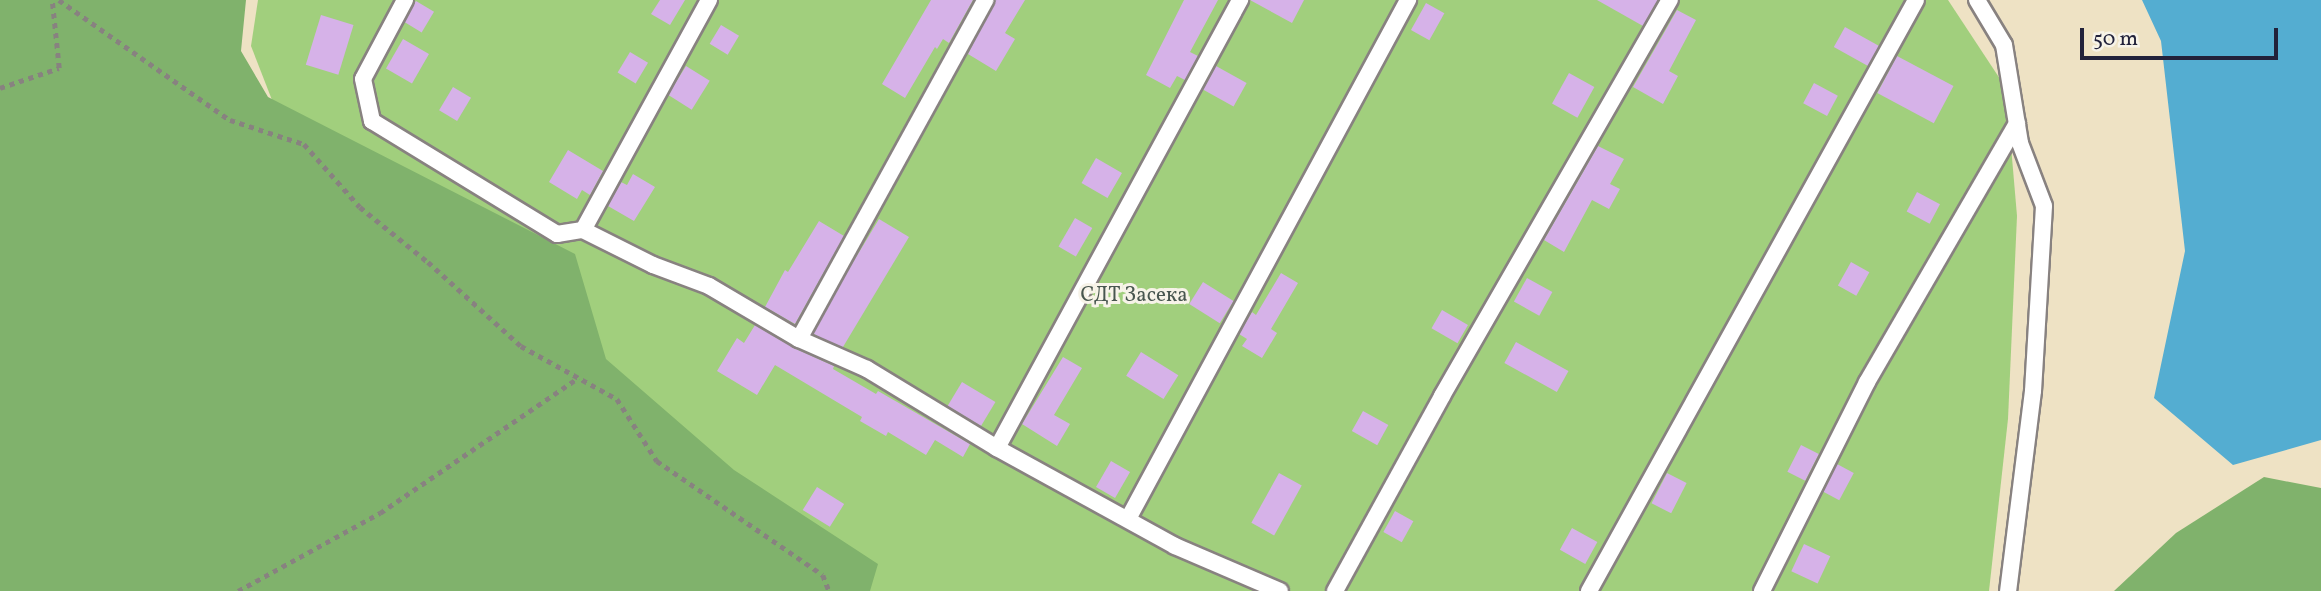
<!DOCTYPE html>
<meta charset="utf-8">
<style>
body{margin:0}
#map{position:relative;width:2321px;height:591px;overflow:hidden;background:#eee2c4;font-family:Vollkorn,serif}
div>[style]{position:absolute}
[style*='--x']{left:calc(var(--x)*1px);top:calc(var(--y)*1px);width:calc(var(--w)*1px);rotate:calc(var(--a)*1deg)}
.green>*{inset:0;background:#a1cf7d}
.forest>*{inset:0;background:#80b26c}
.water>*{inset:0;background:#54add1}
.building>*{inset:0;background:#d6b2e8;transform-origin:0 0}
.path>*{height:4.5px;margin-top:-2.25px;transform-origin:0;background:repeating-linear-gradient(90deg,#888280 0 5px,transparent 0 10px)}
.roads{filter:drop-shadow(2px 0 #888280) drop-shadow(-2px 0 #888280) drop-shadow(0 2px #888280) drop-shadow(0 -2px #888280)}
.lane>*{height:16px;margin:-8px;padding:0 8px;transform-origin:8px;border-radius:8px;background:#fff}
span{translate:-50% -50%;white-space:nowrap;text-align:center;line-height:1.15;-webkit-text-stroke:6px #f7f3e8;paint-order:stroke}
.park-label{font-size:21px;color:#48564f}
.scale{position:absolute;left:2080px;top:28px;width:198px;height:32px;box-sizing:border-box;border:4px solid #22223b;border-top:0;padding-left:9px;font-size:21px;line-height:24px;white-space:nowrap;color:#22223b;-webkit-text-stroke:5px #f7f3e8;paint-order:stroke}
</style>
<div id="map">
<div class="green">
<i style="clip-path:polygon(258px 0,1948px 0,2006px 88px,2017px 216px,2008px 419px,1989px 591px,856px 591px,279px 118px,251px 46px)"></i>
</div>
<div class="forest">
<i style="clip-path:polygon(0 0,246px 0,241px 51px,268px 97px,575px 254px,606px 359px,734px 470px,878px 564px,870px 591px,0 591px)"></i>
<i style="clip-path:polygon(2264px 477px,2321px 488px,2321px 591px,2114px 591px,2176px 533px)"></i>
</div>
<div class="water">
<i style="clip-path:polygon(2142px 0,2321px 0,2321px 440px,2233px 465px,2154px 398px,2185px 251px,2161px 41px)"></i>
</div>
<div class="building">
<i style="clip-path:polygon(660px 0,685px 0,670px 25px,651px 14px)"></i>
<i style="clip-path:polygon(931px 0,973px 0,949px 43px,943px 39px,937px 49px,935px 47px,905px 98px,882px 84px)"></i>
<i style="clip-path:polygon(995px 0,1025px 0,1005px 33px,1015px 39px,996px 71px,968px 54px)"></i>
<i style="clip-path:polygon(1184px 0,1218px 0,1190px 52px,1198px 56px,1185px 80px,1177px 76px,1170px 88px,1146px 75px)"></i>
<i style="clip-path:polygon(1250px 0,1304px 0,1292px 23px)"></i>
<i style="clip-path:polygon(1597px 0,1658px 0,1643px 26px)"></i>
<i style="left:416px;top:1px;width:21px;height:24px;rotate:31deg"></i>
<i style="left:1426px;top:3px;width:21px;height:31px;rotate:29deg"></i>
<i style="clip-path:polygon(1677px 10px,1696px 20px,1669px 71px,1678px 76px,1663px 104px,1633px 87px)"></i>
<i style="left:321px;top:15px;width:34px;height:52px;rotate:17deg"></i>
<i style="left:721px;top:25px;width:21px;height:22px;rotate:31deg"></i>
<i style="left:1845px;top:27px;width:39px;height:23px;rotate:29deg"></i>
<i style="left:403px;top:39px;width:30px;height:34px;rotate:30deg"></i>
<i style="left:630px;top:52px;width:21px;height:24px;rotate:31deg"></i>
<i style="left:1897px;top:56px;width:64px;height:42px;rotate:28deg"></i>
<i style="left:686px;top:66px;width:28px;height:34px;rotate:32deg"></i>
<i style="left:1216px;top:66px;width:35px;height:27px;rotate:29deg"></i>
<i style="left:1569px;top:73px;width:29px;height:35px;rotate:29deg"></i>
<i style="left:1814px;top:83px;width:27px;height:23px;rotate:28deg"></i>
<i style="left:453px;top:87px;width:21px;height:27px;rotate:31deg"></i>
<i style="clip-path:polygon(1598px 146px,1624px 159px,1610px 184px,1620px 189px,1609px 209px,1592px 200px,1564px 252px,1544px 240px)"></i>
<i style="clip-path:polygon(568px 150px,603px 171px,590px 195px,582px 190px,577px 199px,549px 182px)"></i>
<i style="left:1096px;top:158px;width:30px;height:29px;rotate:30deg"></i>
<i style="clip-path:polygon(633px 174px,655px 187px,634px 221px,608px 206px,621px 182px,627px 185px)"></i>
<i style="left:1917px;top:192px;width:26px;height:22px;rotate:28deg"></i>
<i style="left:1075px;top:218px;width:20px;height:33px;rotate:30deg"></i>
<i style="left:879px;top:219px;width:35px;height:132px;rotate:31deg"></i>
<i style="clip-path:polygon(819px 221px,844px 236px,795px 324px,765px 307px,785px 270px,788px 272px)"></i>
<i style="left:1851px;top:262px;width:21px;height:27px;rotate:29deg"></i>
<i style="clip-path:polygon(1281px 273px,1298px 283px,1271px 329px,1277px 333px,1262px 358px,1242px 346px,1247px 339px,1239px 334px,1252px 312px,1256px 315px)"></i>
<i style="left:1527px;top:278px;width:29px;height:27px;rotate:29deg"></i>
<i style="left:1203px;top:282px;width:36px;height:26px;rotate:32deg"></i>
<i style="left:1442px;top:310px;width:30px;height:21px;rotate:30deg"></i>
<i style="clip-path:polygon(755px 325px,794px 348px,834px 366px,833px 369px,876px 394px,878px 391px,970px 444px,963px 457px,935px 440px,926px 455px,888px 432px,886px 436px,860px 421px,862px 417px,775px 365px,757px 395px,717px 371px,737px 338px,744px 343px)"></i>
<i style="left:1516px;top:342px;width:60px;height:24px;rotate:29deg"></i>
<i style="left:1141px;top:352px;width:44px;height:28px;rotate:32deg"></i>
<i style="clip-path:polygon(1063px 357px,1082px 368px,1054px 415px,1070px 424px,1057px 446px,1022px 424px)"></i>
<i style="left:962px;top:382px;width:39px;height:28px;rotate:31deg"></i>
<i style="left:1363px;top:411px;width:29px;height:23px;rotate:29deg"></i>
<i style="left:1801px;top:445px;width:20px;height:30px;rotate:27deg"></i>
<i style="left:1111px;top:461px;width:22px;height:30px;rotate:30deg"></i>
<i style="left:1837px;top:464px;width:19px;height:31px;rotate:28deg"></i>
<i style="left:1279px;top:473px;width:26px;height:57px;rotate:29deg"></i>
<i style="left:1667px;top:473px;width:22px;height:34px;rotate:27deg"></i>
<i style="left:817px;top:487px;width:32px;height:27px;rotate:32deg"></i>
<i style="left:1395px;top:511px;width:21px;height:24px;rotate:29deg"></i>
<i style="left:1572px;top:528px;width:29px;height:25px;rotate:29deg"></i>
<i style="left:1804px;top:544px;width:29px;height:30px;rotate:25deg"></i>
</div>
<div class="path">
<i style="--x:59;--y:0;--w:209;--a:35.1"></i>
<i style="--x:230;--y:120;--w:78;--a:18"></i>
<i style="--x:304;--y:144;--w:84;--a:48.4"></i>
<i style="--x:360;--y:207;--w:87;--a:39"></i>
<i style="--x:428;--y:262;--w:125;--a:42.1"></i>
<i style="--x:521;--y:346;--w:110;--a:28.9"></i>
<i style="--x:617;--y:399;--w:74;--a:57.2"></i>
<i style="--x:657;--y:461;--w:201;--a:34.5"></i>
<i style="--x:823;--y:575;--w:17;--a:69"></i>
<i style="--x:0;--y:88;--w:62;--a:-18.7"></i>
<i style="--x:59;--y:68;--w:68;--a:-95.9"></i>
<i style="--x:238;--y:591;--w:162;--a:-28.8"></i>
<i style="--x:380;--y:513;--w:240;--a:-34.3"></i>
</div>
<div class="roads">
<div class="lane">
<i style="--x:405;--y:0;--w:89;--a:118"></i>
<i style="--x:363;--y:79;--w:43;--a:77.9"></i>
<i style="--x:372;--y:121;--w:217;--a:31.4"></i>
<i style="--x:557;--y:234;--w:26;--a:-9"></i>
<i style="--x:709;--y:0;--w:262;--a:118.7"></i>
<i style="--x:583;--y:230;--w:78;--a:26.6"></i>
<i style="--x:653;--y:265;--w:60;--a:20.6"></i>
<i style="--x:709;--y:286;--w:104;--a:30.5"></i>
<i style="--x:799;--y:339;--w:74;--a:23.8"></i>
<i style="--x:867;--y:369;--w:152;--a:31.3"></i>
<i style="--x:997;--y:448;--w:203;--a:28.8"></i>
<i style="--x:1175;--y:546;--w:114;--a:23.2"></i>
<i style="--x:1977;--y:0;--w:52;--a:59"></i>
<i style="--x:2004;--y:45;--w:99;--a:80.7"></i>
<i style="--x:2020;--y:143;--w:67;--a:69.1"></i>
<i style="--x:2044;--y:206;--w:185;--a:93.4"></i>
<i style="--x:2033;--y:391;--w:202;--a:97.1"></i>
<i style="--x:799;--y:339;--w:387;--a:-61.2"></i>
<i style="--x:997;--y:448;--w:510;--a:-61.52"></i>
<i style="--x:1128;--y:519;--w:590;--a:-61.65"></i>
<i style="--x:1335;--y:591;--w:222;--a:-61.2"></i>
<i style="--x:1442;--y:396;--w:457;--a:-60.1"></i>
<i style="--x:1589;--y:591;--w:675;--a:-61.04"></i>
<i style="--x:1762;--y:591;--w:234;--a:-63.3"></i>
<i style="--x:1867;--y:382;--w:299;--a:-59.9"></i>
</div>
</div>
<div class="park-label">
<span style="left:1134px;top:296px">СДТ Засека</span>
</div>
<div class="scale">50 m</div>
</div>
